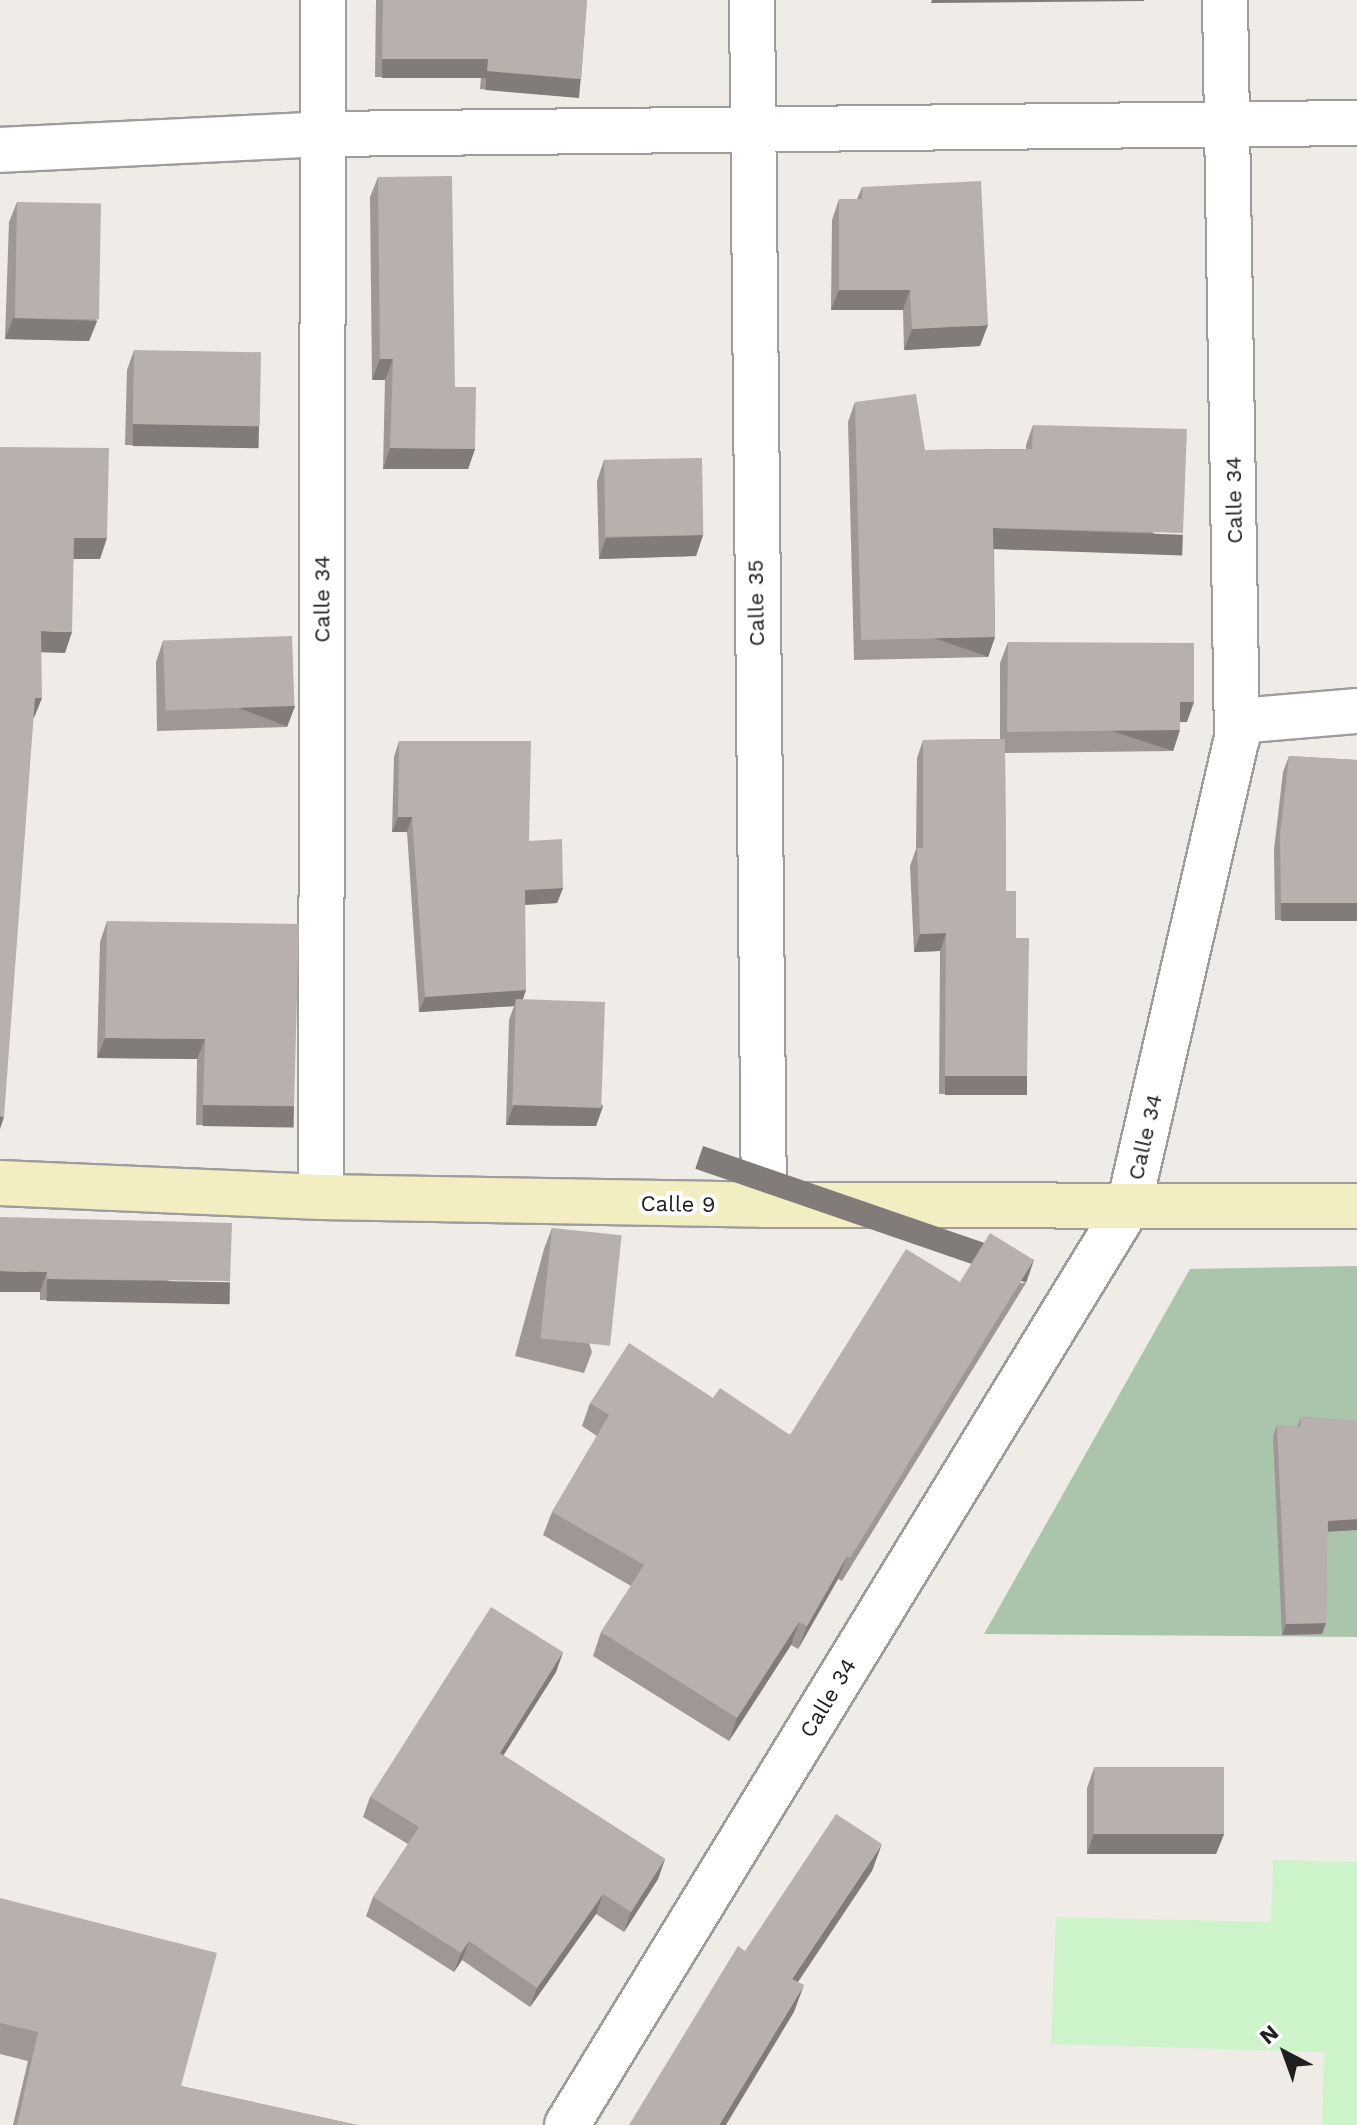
<!DOCTYPE html>
<style>
body{margin:0}
#map{position:relative;width:1357px;height:2125px;overflow:hidden;background:#efebe7;font-family:"Work Sans",sans-serif}
div>[style]{position:absolute}
[style*='--x']{left:calc(var(--x)*1px);top:calc(var(--y)*1px);width:calc(var(--w)*1px);rotate:calc(var(--a)*1deg)}
.cemetery>*{inset:0;background:#abc5ac}
.park>*{inset:0;background:#ccf3ca}
.roads{filter:drop-shadow(2px 0 #9d9d9d) drop-shadow(-2px 0 #9d9d9d) drop-shadow(0 2px #9d9d9d) drop-shadow(0 -2px #9d9d9d)}
.street>*{height:44px;margin:-22px;padding:0 22px;transform-origin:22px;border-radius:22px;background:#fff}
.secondary>*{height:44px;margin:-22px;padding:0 22px;transform-origin:22px;border-radius:22px;background:#f2eec2}
.wall>*{inset:0;background:#9e9795}
.shaded-wall>*{inset:0;background:#817b79;transform-origin:0 0}
.building>*{inset:0;background:#b8b0ad;transform-origin:0 0}
span{translate:-50% -50%;white-space:nowrap;text-align:center;line-height:1.15;-webkit-text-stroke:8px #fff;paint-order:stroke}
.street-label{font-size:22px;color:#202020}
.north{position:absolute;left:1245px;top:2013px;width:80px;height:80px;-webkit-text-stroke:6px #fff;paint-order:stroke;rotate:319deg;font-size:22px;font-weight:700;line-height:32px;text-align:center;color:#202020}
.north::after{content:'';display:block;margin:auto;width:28px;height:36px;background:#202020;clip-path:polygon(50% 0,100% 100%,50% 72%,0 100%)}
</style>
<div id="map">
<div class="cemetery">
<i style="clip-path:polygon(1357px 1266px,1357px 1637px,984px 1634px,1190px 1269px)"></i>
</div>
<div class="park">
<i style="clip-path:polygon(1273px 1860px,1357px 1862px,1357px 2125px,1322px 2125px,1324px 2052px,1051px 2044px,1056px 1917px,1271px 1922px)"></i>
</div>
<div class="roads">
<div class="street">
<i style="--x:752;--y:0;--w:1205;--a:89.43"></i>
<i style="--x:0;--y:150;--w:323;--a:-2.8"></i>
<i style="--x:323;--y:134;--w:1034;--a:-0.61"></i>
<i style="--x:1238;--y:721;--w:119;--a:-4.8"></i>
<i style="--x:321;--y:1197;--w:1197;--a:-89.9"></i>
<i style="--x:567;--y:2125;--w:1078;--a:-58.58"></i>
<i style="--x:1129;--y:1205;--w:478;--a:-77"></i>
<i style="--x:1237;--y:739;--w:739;--a:-90.93"></i>
</div>
<div class="secondary">
<i style="--x:0;--y:1183;--w:321;--a:2.5"></i>
<i style="--x:321;--y:1197;--w:443;--a:1"></i>
<i style="--x:764;--y:1205;--w:593;--a:0.1"></i>
</div>
</div>
<div class="wall">
<i style="clip-path:polygon(376px 0,587px 0,581px 79px,574px 97px,480px 89px,481px 77px,375px 77px)"></i>
<i style="clip-path:polygon(378px 177px,455px 387px,475px 449px,468px 469px,383px 469px,385px 380px,372px 380px,370px 197px)"></i>
<i style="clip-path:polygon(862px 187px,980px 346px,904px 350px,903px 310px,831px 310px,832px 220px,839px 199px,857px 199px)"></i>
<i style="clip-path:polygon(17px 202px,97px 321px,89px 341px,5px 339px,9px 222px)"></i>
<i style="clip-path:polygon(134px 350px,259px 427px,251px 448px,125px 445px,127px 370px)"></i>
<i style="clip-path:polygon(855px 402px,925px 450px,1026px 449px,1026px 445px,1033px 425px,1176px 553px,994px 548px,995px 637px,988px 657px,854px 660px,848px 422px)"></i>
<i style="clip-path:polygon(604px 460px,703px 535px,696px 556px,599px 559px,597px 481px)"></i>
<i style="clip-path:polygon(163px 641px,295px 706px,287px 727px,157px 731px,156px 662px)"></i>
<i style="clip-path:polygon(1008px 642px,1187px 722px,1180px 722px,1173px 751px,1005px 753px,1006px 891px,1016px 938px,1027px 1076px,1021px 1094px,939px 1094px,940px 951px,914px 952px,910px 866px,916px 849px,917px 758px,923px 740px,1000px 739px,1000px 663px)"></i>
<i style="clip-path:polygon(399px 741px,529px 841px,563px 888px,557px 903px,525px 905px,523px 1000px,603px 1106px,596px 1126px,506px 1125px,509px 1020px,514px 1006px,419px 1012px,407px 832px,392px 832px,394px 757px)"></i>
<i style="clip-path:polygon(1289px 756px,1357px 760px,1357px 919px,1275px 920px,1274px 850px,1283px 772px)"></i>
<i style="clip-path:polygon(107px 921px,294px 1106px,287px 1126px,196px 1125px,197px 1059px,97px 1058px,100px 942px)"></i>
<i style="clip-path:polygon(0 1217px,223px 1301px,40px 1300px,40px 1292px)"></i>
<i style="clip-path:polygon(552px 1228px,592px 1352px,584px 1373px,515px 1356px,544px 1249px)"></i>
<i style="clip-path:polygon(960px 1282px,1026px 1283px,842px 1581px,838px 1579px,798px 1649px,791px 1645px,729px 1741px,593px 1656px,601px 1632px,631px 1586px,543px 1535px,552px 1512px,597px 1436px,582px 1426px,590px 1403px,713px 1398px,790px 1435px)"></i>
<i style="clip-path:polygon(1301px 1417px,1357px 1421px,1357px 1530px,1327px 1531px,1326px 1623px,1322px 1634px,1282px 1635px,1273px 1436px,1277px 1425px,1297px 1427px)"></i>
<i style="clip-path:polygon(563px 1652px,556px 1672px,503px 1755px,665px 1859px,658px 1879px,624px 1932px,596px 1914px,530px 2007px,462px 1960px,454px 1972px,366px 1916px,373px 1897px,408px 1844px,363px 1817px,370px 1797px)"></i>
<i style="clip-path:polygon(1094px 1768px,1224px 1834px,1216px 1854px,1087px 1854px,1087px 1788px)"></i>
<i style="clip-path:polygon(0 1898px,181px 2086px,357px 2125px,13px 2125px,28px 2061px,0 2054px)"></i>
</div>
<div class="shaded-wall">
<i style="clip-path:polygon(932px 0,1144px 0,1144px 1px,931px 3px)"></i>
<i style="left:382px;top:59px;width:106px;height:19px"></i>
<i style="left:487px;top:71px;width:94px;height:19px;rotate:5deg"></i>
<i style="clip-path:polygon(839px 290px,910px 290px,903px 310px,831px 310px)"></i>
<i style="clip-path:polygon(13px 318px,97px 321px,89px 341px,5px 339px)"></i>
<i style="clip-path:polygon(988px 325px,980px 346px,904px 350px,912px 329px)"></i>
<i style="clip-path:polygon(380px 359px,393px 359px,385px 380px,372px 380px)"></i>
<i style="left:133px;top:424px;width:126px;height:22px;rotate:1deg"></i>
<i style="clip-path:polygon(390px 448px,475px 449px,468px 469px,383px 469px)"></i>
<i style="left:993px;top:528px;width:190px;height:21px;rotate:2deg"></i>
<i style="clip-path:polygon(703px 535px,696px 556px,599px 559px,606px 538px)"></i>
<i style="clip-path:polygon(74px 538px,107px 538px,100px 559px,67px 559px)"></i>
<i style="clip-path:polygon(41px 631px,72px 632px,65px 653px,33px 652px)"></i>
<i style="left:995px;top:637px;width:21px;height:134px;rotate:109deg"></i>
<i style="clip-path:polygon(35px 698px,42px 698px,34px 718px,28px 718px)"></i>
<i style="clip-path:polygon(1180px 702px,1194px 702px,1187px 722px,1173px 722px)"></i>
<i style="left:295px;top:706px;width:22px;height:130px;rotate:111deg"></i>
<i style="left:1180px;top:730px;width:22px;height:173px;rotate:108deg"></i>
<i style="clip-path:polygon(398px 817px,412px 817px,407px 832px,392px 832px)"></i>
<i style="clip-path:polygon(563px 888px,557px 903px,520px 905px,525px 890px)"></i>
<i style="left:1281px;top:903px;width:76px;height:18px"></i>
<i style="clip-path:polygon(946px 933px,940px 951px,914px 952px,920px 934px)"></i>
<i style="clip-path:polygon(526px 990px,521px 1005px,516px 999px,514px 1006px,419px 1012px,425px 997px)"></i>
<i style="clip-path:polygon(105px 1038px,205px 1039px,197px 1059px,97px 1058px)"></i>
<i style="left:945px;top:1076px;width:82px;height:19px"></i>
<i style="left:203px;top:1105px;width:91px;height:21px;rotate:1deg"></i>
<i style="clip-path:polygon(514px 1105px,603px 1106px,596px 1126px,506px 1125px)"></i>
<i style="clip-path:polygon(0 1116px,4px 1117px,0 1129px)"></i>
<i style="left:1034px;top:1260px;width:24px;height:350px;rotate:109deg"></i>
<i style="clip-path:polygon(0 1271px,47px 1272px,40px 1292px,0 1292px)"></i>
<i style="left:47px;top:1279px;width:183px;height:22px;rotate:1deg"></i>
<i style="clip-path:polygon(1357px 1519px,1357px 1530px,1324px 1532px,1328px 1521px)"></i>
<i style="clip-path:polygon(847px 1556px,838px 1579px,798px 1649px,807px 1626px)"></i>
<i style="clip-path:polygon(799px 1622px,791px 1645px,729px 1741px,737px 1718px)"></i>
<i style="clip-path:polygon(1326px 1623px,1322px 1634px,1282px 1635px,1286px 1624px)"></i>
<i style="clip-path:polygon(563px 1652px,556px 1672px,493px 1772px,500px 1753px)"></i>
<i style="clip-path:polygon(1094px 1833px,1224px 1834px,1216px 1854px,1087px 1854px)"></i>
<i style="clip-path:polygon(882px 1844px,872px 1871px,782px 2006px,792px 1979px)"></i>
<i style="clip-path:polygon(665px 1859px,658px 1879px,624px 1932px,631px 1912px)"></i>
<i style="clip-path:polygon(603px 1894px,596px 1914px,530px 2007px,537px 1988px)"></i>
<i style="clip-path:polygon(469px 1941px,462px 1960px,454px 1972px,461px 1953px)"></i>
<i style="clip-path:polygon(804px 1985px,794px 2012px,726px 2125px,719px 2125px)"></i>
</div>
<div class="building">
<i style="clip-path:polygon(383px 0,587px 0,581px 79px,487px 71px,488px 59px,382px 59px)"></i>
<i style="clip-path:polygon(452px 176px,455px 387px,476px 387px,475px 449px,390px 448px,393px 359px,380px 359px,378px 177px)"></i>
<i style="clip-path:polygon(981px 181px,988px 325px,912px 329px,910px 290px,839px 290px,839px 199px,862px 199px,862px 187px)"></i>
<i style="left:17px;top:202px;width:84px;height:116px;rotate:1deg"></i>
<i style="left:134px;top:350px;width:127px;height:74px;rotate:1deg"></i>
<i style="clip-path:polygon(916px 394px,925px 450px,1032px 449px,1033px 425px,1187px 429px,1183px 533px,993px 528px,995px 637px,861px 640px,855px 402px)"></i>
<i style="clip-path:polygon(0 447px,109px 448px,107px 538px,74px 538px,72px 632px,41px 631px,42px 698px,35px 698px,4px 1117px,0 1116px)"></i>
<i style="left:702px;top:458px;width:77px;height:98px;rotate:89deg"></i>
<i style="left:292px;top:636px;width:70px;height:129px;rotate:88deg"></i>
<i style="clip-path:polygon(1008px 642px,1194px 643px,1194px 702px,1180px 702px,1180px 730px,1007px 732px)"></i>
<i style="clip-path:polygon(1005px 739px,1006px 891px,1016px 891px,1016px 938px,1029px 938px,1027px 1076px,945px 1076px,946px 933px,920px 934px,917px 848px,923px 848px,923px 740px)"></i>
<i style="clip-path:polygon(399px 741px,531px 741px,529px 841px,562px 839px,563px 888px,525px 890px,526px 990px,425px 997px,412px 817px,398px 817px)"></i>
<i style="clip-path:polygon(1289px 756px,1357px 760px,1357px 903px,1281px 903px,1280px 834px)"></i>
<i style="clip-path:polygon(107px 921px,299px 924px,294px 1106px,203px 1105px,205px 1039px,105px 1038px)"></i>
<i style="left:516px;top:999px;width:89px;height:106px;rotate:2deg"></i>
<i style="clip-path:polygon(0 1217px,232px 1223px,230px 1281px,47px 1279px,47px 1272px,0 1271px)"></i>
<i style="left:552px;top:1228px;width:70px;height:111px;rotate:6deg"></i>
<i style="clip-path:polygon(990px 1233px,1034px 1260px,850px 1558px,847px 1556px,807px 1626px,799px 1622px,737px 1718px,601px 1632px,644px 1565px,552px 1512px,609px 1415px,590px 1403px,629px 1343px,713px 1398px,720px 1388px,790px 1435px,906px 1249px,960px 1282px)"></i>
<i style="clip-path:polygon(1301px 1417px,1357px 1421px,1357px 1519px,1328px 1521px,1326px 1623px,1286px 1624px,1277px 1425px,1300px 1427px)"></i>
<i style="clip-path:polygon(491px 1607px,563px 1652px,500px 1753px,665px 1859px,631px 1912px,603px 1894px,537px 1988px,469px 1941px,461px 1953px,373px 1897px,419px 1827px,370px 1797px)"></i>
<i style="left:1224px;top:1767px;width:67px;height:130px;rotate:90deg"></i>
<i style="clip-path:polygon(836px 1814px,882px 1844px,792px 1979px,804px 1985px,719px 2125px,629px 2125px,738px 1946px,745px 1951px)"></i>
<i style="clip-path:polygon(0 1898px,217px 1953px,181px 2086px,357px 2125px,17px 2125px,38px 2032px,0 2023px)"></i>
</div>
<div class="street-label">
<span style="left:1234px;top:500px;rotate:-91deg">Calle 34</span>
<span style="left:322px;top:599px;rotate:-90deg">Calle 34</span>
<span style="left:756px;top:603px;rotate:-91deg">Calle 35</span>
<span style="left:1145px;top:1137px;rotate:-77deg">Calle 34</span>
<span style="left:678px;top:1204px;rotate:1deg">Calle 9</span>
<span style="left:828px;top:1698px;rotate:-59deg">Calle 34</span>
</div>
<div class="north">N</div>
</div>
